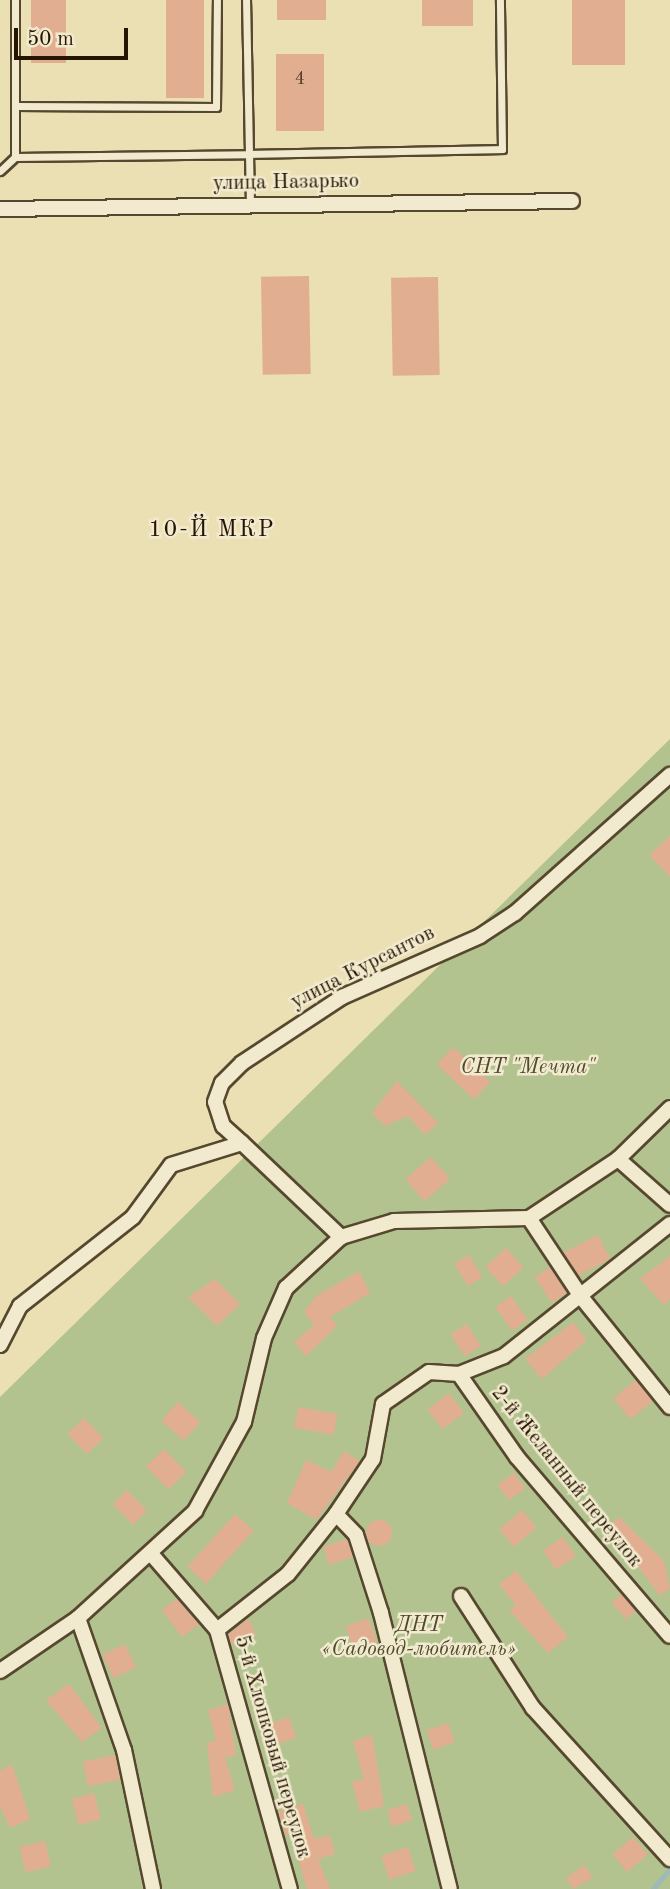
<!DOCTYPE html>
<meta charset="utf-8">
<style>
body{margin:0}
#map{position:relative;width:670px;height:1889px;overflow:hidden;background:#ebdfb4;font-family:"Old Standard TT",serif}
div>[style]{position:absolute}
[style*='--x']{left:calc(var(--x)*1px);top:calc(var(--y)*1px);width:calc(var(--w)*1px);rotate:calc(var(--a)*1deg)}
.green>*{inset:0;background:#b2c390}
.stream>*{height:4.5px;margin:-2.25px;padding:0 2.25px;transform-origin:2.25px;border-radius:2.25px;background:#9cbab8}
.building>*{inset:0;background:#e2ae91;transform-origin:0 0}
.round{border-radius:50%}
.roads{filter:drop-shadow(2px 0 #56482e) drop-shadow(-2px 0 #56482e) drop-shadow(0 2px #56482e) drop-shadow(0 -2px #56482e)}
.lane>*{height:7px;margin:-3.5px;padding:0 3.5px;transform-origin:3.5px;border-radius:3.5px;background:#f2eace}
.street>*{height:14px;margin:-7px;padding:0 7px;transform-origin:7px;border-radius:7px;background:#f2eace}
span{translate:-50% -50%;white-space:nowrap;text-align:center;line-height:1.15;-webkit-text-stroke:5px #f2eace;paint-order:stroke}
.number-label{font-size:18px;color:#543c26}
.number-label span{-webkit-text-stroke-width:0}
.street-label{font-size:21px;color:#251602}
.park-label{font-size:21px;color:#4f4a2d;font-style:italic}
.neighbourhood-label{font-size:23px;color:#251602;letter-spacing:2px}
.scale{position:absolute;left:14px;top:28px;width:114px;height:32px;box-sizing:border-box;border:4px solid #251602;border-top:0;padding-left:9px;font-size:21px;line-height:24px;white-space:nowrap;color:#251602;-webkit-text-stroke:5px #f2eace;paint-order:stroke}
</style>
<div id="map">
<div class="green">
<i style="clip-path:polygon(670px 739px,670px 1889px,0 1889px,0 1397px)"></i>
</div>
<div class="stream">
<i style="--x:653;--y:1889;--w:26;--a:-50"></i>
</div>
<div class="building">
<i style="left:31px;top:0;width:35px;height:63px"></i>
<i style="left:166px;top:0;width:38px;height:98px"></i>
<i style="left:277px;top:0;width:49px;height:20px"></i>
<i style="left:422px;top:0;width:51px;height:26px"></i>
<i style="left:572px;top:0;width:53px;height:65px"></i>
<i style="left:324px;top:54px;width:77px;height:48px;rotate:90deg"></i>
<i style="left:309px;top:276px;width:98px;height:48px;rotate:89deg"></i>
<i style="left:438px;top:277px;width:98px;height:47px;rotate:89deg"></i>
<i style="clip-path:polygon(670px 836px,670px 877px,649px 855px)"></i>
<i style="left:453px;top:1047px;width:51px;height:24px;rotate:43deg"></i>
<i style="clip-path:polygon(397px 1081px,438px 1123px,425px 1135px,408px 1116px,385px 1126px,372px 1113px)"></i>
<i style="left:431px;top:1157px;width:29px;height:34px;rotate:49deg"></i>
<i style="left:598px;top:1235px;width:27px;height:39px;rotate:63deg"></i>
<i style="left:506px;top:1248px;width:26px;height:28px;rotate:47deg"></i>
<i style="left:469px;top:1255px;width:26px;height:17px;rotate:59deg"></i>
<i style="clip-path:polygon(670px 1256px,670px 1299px,664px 1305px,640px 1279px)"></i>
<i style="left:550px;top:1267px;width:31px;height:18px;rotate:57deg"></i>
<i style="clip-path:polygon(359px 1271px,370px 1293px,330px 1317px,337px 1326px,306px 1356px,294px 1342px,314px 1325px,304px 1312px,316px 1296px)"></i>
<i style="clip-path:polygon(215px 1279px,240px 1304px,217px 1326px,188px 1297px)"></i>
<i style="left:511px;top:1296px;width:29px;height:19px;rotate:55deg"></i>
<i style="clip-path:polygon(573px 1322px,587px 1340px,542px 1379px,525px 1359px)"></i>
<i style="left:467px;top:1324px;width:26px;height:19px;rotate:58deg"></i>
<i style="left:636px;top:1380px;width:27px;height:29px;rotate:51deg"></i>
<i style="left:449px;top:1393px;width:25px;height:27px;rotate:53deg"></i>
<i style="left:178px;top:1402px;width:30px;height:25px;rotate:42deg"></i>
<i style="left:298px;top:1407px;width:40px;height:21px;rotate:10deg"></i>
<i style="left:84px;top:1418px;width:28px;height:23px;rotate:46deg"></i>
<i style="left:164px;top:1449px;width:32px;height:25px;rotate:46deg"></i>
<i style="clip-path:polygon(344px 1451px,360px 1461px,316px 1520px,287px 1503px,306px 1460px,331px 1472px)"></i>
<i style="left:514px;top:1473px;width:19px;height:20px;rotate:54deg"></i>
<i style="left:127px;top:1490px;width:29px;height:20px;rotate:46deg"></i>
<i style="left:522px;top:1510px;width:23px;height:30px;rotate:50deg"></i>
<i style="left:235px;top:1514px;width:25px;height:71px;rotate:42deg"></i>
<i style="clip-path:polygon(619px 1517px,664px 1561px,670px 1588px,660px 1596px,622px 1545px,617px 1549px,602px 1532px)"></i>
<i class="round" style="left:366px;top:1520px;width:26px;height:26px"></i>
<i style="left:563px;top:1537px;width:23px;height:24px;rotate:56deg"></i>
<i style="left:347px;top:1539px;width:19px;height:25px;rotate:72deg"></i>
<i style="clip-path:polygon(516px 1571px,568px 1637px,548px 1653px,509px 1610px,516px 1606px,499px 1584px)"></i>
<i style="left:622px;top:1594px;width:22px;height:13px;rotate:51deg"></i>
<i style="clip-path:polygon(177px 1599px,199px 1624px,182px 1637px,162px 1610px)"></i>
<i style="left:368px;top:1618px;width:25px;height:24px;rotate:69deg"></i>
<i style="clip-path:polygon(249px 1619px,256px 1635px,232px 1645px,228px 1634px)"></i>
<i style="left:125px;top:1644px;width:26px;height:25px;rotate:65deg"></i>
<i style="clip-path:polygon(69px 1684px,102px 1728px,82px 1742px,46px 1700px)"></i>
<i style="clip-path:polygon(228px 1704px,236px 1755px,225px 1758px,235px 1790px,213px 1797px,207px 1743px,216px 1740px,208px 1710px)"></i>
<i style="left:289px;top:1717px;width:22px;height:31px;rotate:72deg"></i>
<i style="left:448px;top:1723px;width:20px;height:23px;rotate:70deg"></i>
<i style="clip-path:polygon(372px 1735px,384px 1806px,360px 1812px,352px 1782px,364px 1779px,353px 1741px)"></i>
<i style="left:115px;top:1755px;width:25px;height:33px;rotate:78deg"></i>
<i style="clip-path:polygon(12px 1764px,30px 1819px,10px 1828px,0 1806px,0 1771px)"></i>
<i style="left:94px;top:1793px;width:27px;height:23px;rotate:75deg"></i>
<i style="clip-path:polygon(303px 1804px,314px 1839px,330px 1835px,335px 1854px,318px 1859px,330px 1889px,307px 1889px,291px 1834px,286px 1835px,278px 1811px)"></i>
<i style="left:407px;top:1804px;width:17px;height:21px;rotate:73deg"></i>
<i style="left:633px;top:1837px;width:23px;height:27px;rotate:50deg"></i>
<i style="left:45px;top:1841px;width:26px;height:26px;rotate:77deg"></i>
<i style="left:408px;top:1847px;width:25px;height:28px;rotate:72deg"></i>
<i style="clip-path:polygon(584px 1865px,593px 1878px,573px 1889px,566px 1878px)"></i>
</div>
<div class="roads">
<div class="lane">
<i style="--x:15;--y:0;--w:157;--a:90"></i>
<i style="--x:15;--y:106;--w:201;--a:0.3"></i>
<i style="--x:216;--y:107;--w:107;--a:-89.5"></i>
<i style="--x:0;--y:171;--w:21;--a:-43"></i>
<i style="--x:15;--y:157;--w:234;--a:-0.7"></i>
<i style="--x:249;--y:154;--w:154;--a:-91.1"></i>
<i style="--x:250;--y:205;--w:51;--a:-91.1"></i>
<i style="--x:249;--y:154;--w:253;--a:-1.1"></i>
<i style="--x:502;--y:149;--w:149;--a:-90.8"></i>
</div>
<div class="street">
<i style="--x:0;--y:209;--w:572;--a:-0.8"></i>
<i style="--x:242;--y:1143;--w:137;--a:43.5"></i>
<i style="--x:618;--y:1159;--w:69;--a:41.5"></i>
<i style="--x:529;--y:1218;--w:96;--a:56.5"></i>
<i style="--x:582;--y:1298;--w:140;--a:51.1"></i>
<i style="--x:0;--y:1345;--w:44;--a:-62.9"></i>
<i style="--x:20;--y:1306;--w:144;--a:-38.2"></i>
<i style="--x:133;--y:1217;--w:64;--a:-53.8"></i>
<i style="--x:171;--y:1165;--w:74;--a:-17.2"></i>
<i style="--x:242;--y:1143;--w:25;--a:-138"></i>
<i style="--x:223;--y:1126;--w:25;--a:-108"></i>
<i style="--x:215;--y:1102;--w:20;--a:-70"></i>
<i style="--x:222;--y:1083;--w:28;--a:-45"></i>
<i style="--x:242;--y:1063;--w:120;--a:-33.4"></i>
<i style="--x:342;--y:997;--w:151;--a:-23.8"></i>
<i style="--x:480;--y:936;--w:42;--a:-33.3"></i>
<i style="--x:515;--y:913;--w:208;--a:-41.7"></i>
<i style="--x:459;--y:1374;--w:101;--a:55.1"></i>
<i style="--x:517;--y:1457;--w:235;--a:49.5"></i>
<i style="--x:336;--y:1514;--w:29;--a:46"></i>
<i style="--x:356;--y:1535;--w:82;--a:72.2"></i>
<i style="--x:381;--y:1613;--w:284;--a:76"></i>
<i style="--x:153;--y:1556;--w:98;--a:49.1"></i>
<i style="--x:217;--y:1630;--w:269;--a:74.3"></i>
<i style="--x:461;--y:1596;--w:133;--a:57.3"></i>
<i style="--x:533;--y:1708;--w:204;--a:47.8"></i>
<i style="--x:78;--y:1618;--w:140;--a:70.8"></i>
<i style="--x:124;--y:1750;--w:142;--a:78.2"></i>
<i style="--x:217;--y:1630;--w:90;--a:-38.3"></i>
<i style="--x:288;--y:1574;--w:77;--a:-51.3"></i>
<i style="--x:336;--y:1514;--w:66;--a:-56.1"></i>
<i style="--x:373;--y:1459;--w:56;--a:-79.7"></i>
<i style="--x:383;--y:1404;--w:56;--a:-34.8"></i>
<i style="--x:429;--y:1372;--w:30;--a:4"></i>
<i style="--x:459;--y:1374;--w:48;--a:-21.8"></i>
<i style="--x:504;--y:1356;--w:212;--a:-38.5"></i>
<i style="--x:0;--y:1671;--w:94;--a:-34.2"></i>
<i style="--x:78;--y:1618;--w:159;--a:-42.4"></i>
<i style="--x:195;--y:1511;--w:102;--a:-61.2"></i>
<i style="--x:244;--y:1422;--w:86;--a:-76.6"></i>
<i style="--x:264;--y:1338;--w:55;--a:-66.3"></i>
<i style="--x:286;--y:1288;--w:75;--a:-42.8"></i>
<i style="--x:341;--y:1237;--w:55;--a:-16.8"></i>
<i style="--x:394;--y:1221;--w:135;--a:-1.3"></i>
<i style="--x:529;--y:1218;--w:107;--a:-33.5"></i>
<i style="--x:618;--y:1159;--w:73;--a:-44.4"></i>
</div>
</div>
<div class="number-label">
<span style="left:300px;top:79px">4</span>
</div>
<div class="street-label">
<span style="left:286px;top:183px;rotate:-1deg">улица Назарько</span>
<span style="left:363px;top:968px;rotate:-27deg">улица Курсантов</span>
<span style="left:566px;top:1477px;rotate:51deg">2-й Желанный переулок</span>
<span style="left:272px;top:1747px;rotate:74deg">5-й Хлопковый переулок</span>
</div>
<div class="park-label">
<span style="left:528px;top:1068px">СНТ "Мечта"</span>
<span style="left:419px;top:1638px">ДНТ<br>«Садовод-любитель»</span>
</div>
<div class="neighbourhood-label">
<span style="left:212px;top:530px">10-Й МКР</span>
</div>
<div class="scale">50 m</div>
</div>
